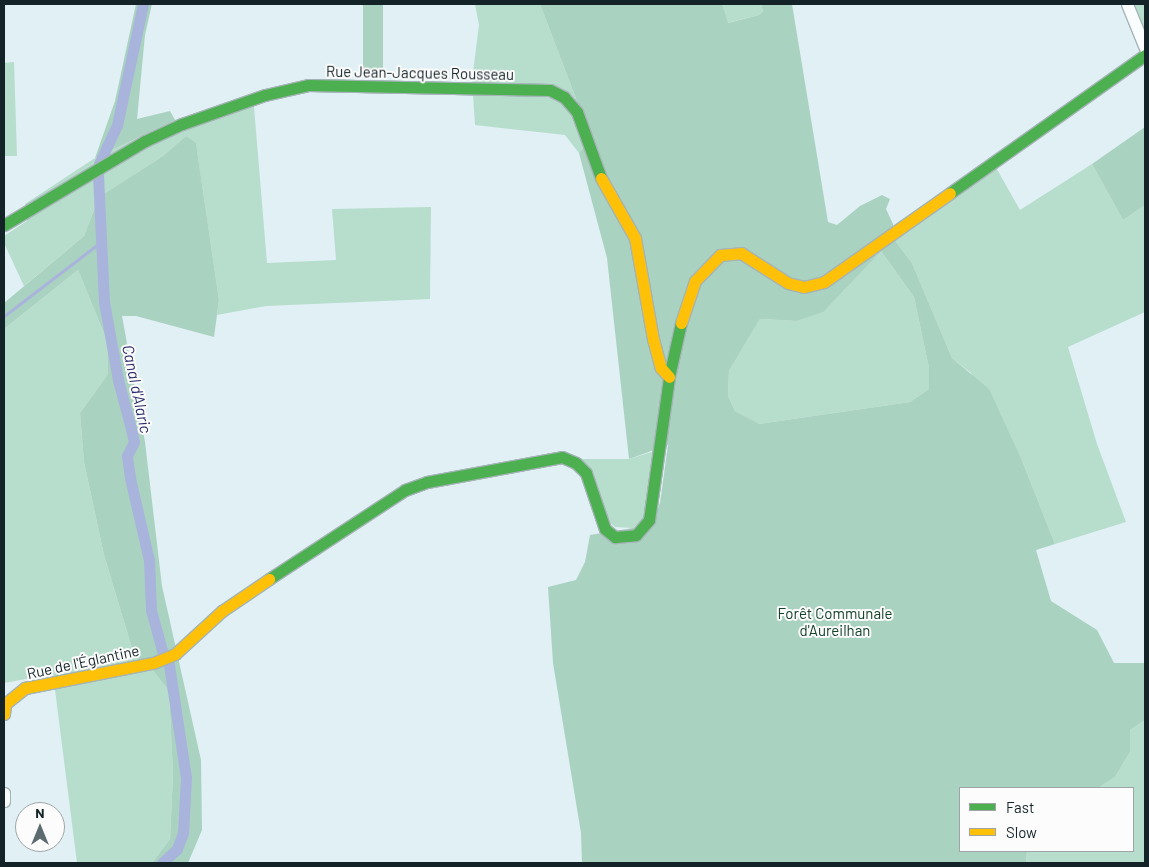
<!DOCTYPE html>
<meta charset="utf-8">
<style>
body{margin:0}
#map{position:relative;width:1149px;height:867px;overflow:hidden;background:#e0f0f5;font-family:Barlow,sans-serif}
div>[style]{position:absolute}
[style*='--x']{left:calc(var(--x)*1px);top:calc(var(--y)*1px);width:calc(var(--w)*1px);rotate:calc(var(--a)*1deg)}
.green>*{inset:0;background:#b7ddcc}
.forest>*{inset:0;background:#aad2c0;transform-origin:0 0}
.stream>*{height:3px;margin:-1.5px;padding:0 1.5px;transform-origin:1.5px;border-radius:1.5px;background:#a9b4dc}
.canal>*{height:11px;margin:-5.5px;padding:0 5.5px;transform-origin:5.5px;border-radius:5.5px;background:#a9b4dc}
.roads{filter:drop-shadow(1px 0 #a5b4b7) drop-shadow(-1px 0 #a5b4b7) drop-shadow(0 1px #a5b4b7) drop-shadow(0 -1px #a5b4b7)}
.street>*{height:11px;margin:-5.5px;padding:0 5.5px;transform-origin:5.5px;border-radius:5.5px;background:#fafdfe}
.fast>*{height:11px;margin:-5.5px;padding:0 5.5px;transform-origin:5.5px;border-radius:5.5px;background:#4caf50}
.slow>*{height:11px;margin:-5.5px;padding:0 5.5px;transform-origin:5.5px;border-radius:5.5px;background:#ffc107}
span{translate:-50% -50%;white-space:nowrap;text-align:center;line-height:1.15;-webkit-text-stroke:4px #fcfcfc;paint-order:stroke}
.street-label{font-size:15px;color:#142327}
.park-label{font-size:15px;color:#124028}
.water-label{font-size:16px;color:#282a6b;font-style:italic}
.frame{position:absolute;inset:0;border:5px solid #142327;pointer-events:none}
.legend{position:absolute;left:959px;top:787px;width:175px;height:65px;box-sizing:border-box;background:#fcfcfc;border:1px solid #9fa5a7;margin:0;padding:6px 9px;list-style:none;font-size:15px;color:#142327}
.legend li{display:flex;align-items:center;gap:10px;height:25px}
.legend b{width:25px;border:1px solid #9fa5a7}
.north{position:absolute;left:15px;top:802px;width:50px;height:50px;box-sizing:border-box;background:#fcfcfc;border:1px solid #9fa5a7;border-radius:50%;rotate:0deg;font-size:14px;font-weight:700;line-height:20px;text-align:center;color:#142327}
.north::after{content:'';display:block;margin:auto;width:18px;height:22px;background:#5b6b6f;clip-path:polygon(50% 0,100% 100%,50% 72%,0 100%)}
</style>
<div id="map">
<div class="green">
<i style="clip-path:polygon(475px 4px,540px 4px,591px 138px,579px 153px,565px 135px,475px 125px,472px 80px,479px 25px)"></i>
<i style="clip-path:polygon(722px 4px,761px 4px,763px 11px,759px 15px,727px 23px)"></i>
<i style="clip-path:polygon(1131px 4px,1145px 4px,1145px 39px)"></i>
<i style="clip-path:polygon(14px 62px,17px 156px,4px 156px,4px 63px)"></i>
<i style="clip-path:polygon(253px 95px,267px 263px,336px 260px,332px 209px,431px 207px,430px 299px,266px 306px,217px 315px,219px 300px,196px 144px,186px 136px,163px 156px,99px 197px,84px 236px,24px 286px,4px 243px,4px 236px,27px 221px,25px 204px,95px 158px,175px 120px)"></i>
<i style="clip-path:polygon(990px 157px,1020px 210px,1092px 164px,1123px 220px,1145px 205px,1145px 312px,1068px 347px,1097px 444px,1126px 522px,1055px 544px,1023px 463px,971px 373px,952px 358px,912px 263px,893px 238px)"></i>
<i style="clip-path:polygon(881px 251px,914px 297px,929px 368px,929px 389px,910px 402px,758px 424px,735px 411px,728px 396px,729px 371px,760px 319px,796px 321px)"></i>
<i style="clip-path:polygon(78px 270px,108px 343px,108px 374px,80px 413px,84px 462px,104px 555px,134px 655px,151px 668px,169px 691px,173px 774px,170px 839px,152px 863px,77px 863px,53px 674px,4px 683px,4px 329px)"></i>
<i style="clip-path:polygon(655px 451px,644px 519px,633px 528px,615px 527px,609px 522px,582px 459px,629px 459px)"></i>
<i style="clip-path:polygon(1145px 720px,1145px 863px,1026px 863px,1027px 851px,1133px 851px,1133px 788px,1098px 788px,1115px 777px,1130px 752px,1130px 730px)"></i>
</div>
<div class="forest">
<i style="clip-path:polygon(136px 4px,152px 4px,145px 35px,137px 119px,170px 111px,175px 120px,95px 158px,115px 101px)"></i>
<i style="left:363px;top:4px;width:20px;height:70px"></i>
<i style="clip-path:polygon(evenodd,540px 4px,722px 4px,728px 23px,759px 15px,763px 11px,761px 4px,792px 4px,828px 222px,837px 225px,860px 206px,882px 195px,890px 199px,886px 209px,893px 224px,893px 238px,912px 263px,952px 358px,989px 389px,1023px 463px,1055px 544px,1036px 550px,1051px 601px,1097px 630px,1114px 663px,1145px 663px,1145px 720px,1130px 730px,1130px 752px,1115px 777px,1098px 788px,960px 788px,960px 851px,1027px 851px,1026px 863px,582px 863px,581px 833px,553px 663px,548px 587px,576px 580px,585px 562px,590px 535px,651px 525px,660px 503px,668px 445px,629px 459px,607px 258px,579px 153px,591px 138px,540px 4px,881px 251px,914px 297px,929px 368px,929px 389px,910px 402px,759px 424px,735px 411px,728px 396px,729px 371px,760px 319px,796px 321px,823px 312px,881px 251px)"></i>
<i style="clip-path:polygon(1145px 127px,1145px 205px,1123px 220px,1092px 164px)"></i>
<i style="clip-path:polygon(186px 136px,196px 143px,219px 300px,214px 337px,136px 316px,122px 316px,145px 442px,162px 586px,201px 760px,202px 830px,188px 863px,152px 863px,170px 839px,173px 774px,169px 691px,151px 668px,134px 655px,104px 555px,84px 462px,80px 413px,108px 374px,108px 343px,78px 270px,4px 329px,4px 303px,84px 236px,99px 197px,163px 156px)"></i>
</div>
<div class="stream">
<i style="--x:4;--y:316;--w:123;--a:-37.4"></i>
</div>
<div class="canal">
<i style="--x:143;--y:4;--w:124;--a:102.1"></i>
<i style="--x:117;--y:125;--w:43;--a:114.8"></i>
<i style="--x:99;--y:164;--w:11;--a:95"></i>
<i style="--x:98;--y:175;--w:127;--a:87.3"></i>
<i style="--x:104;--y:302;--w:79;--a:79.8"></i>
<i style="--x:118;--y:380;--w:51;--a:75.1"></i>
<i style="--x:131;--y:429;--w:13;--a:77"></i>
<i style="--x:134;--y:442;--w:16;--a:117"></i>
<i style="--x:127;--y:456;--w:22;--a:82"></i>
<i style="--x:130;--y:478;--w:84;--a:77"></i>
<i style="--x:149;--y:560;--w:50;--a:87.7"></i>
<i style="--x:151;--y:610;--w:46;--a:74.7"></i>
<i style="--x:163;--y:654;--w:13;--a:61"></i>
<i style="--x:169;--y:665;--w:114;--a:81.4"></i>
<i style="--x:186;--y:778;--w:55;--a:93.1"></i>
<i style="--x:183;--y:833;--w:17;--a:111"></i>
<i style="--x:177;--y:849;--w:21;--a:137"></i>
</div>
<div class="roads">
<div class="street">
<i style="--x:1127;--y:4;--w:48;--a:67.8"></i>
<i style="--x:4;--y:793;--w:8;--a:90"></i>
</div>
<div class="fast">
<i style="--x:950;--y:193;--w:239;--a:-35.3"></i>
<i style="--x:4;--y:225;--w:164;--a:-30.8"></i>
<i style="--x:145;--y:141;--w:41;--a:-24.7"></i>
<i style="--x:182;--y:124;--w:88;--a:-19.3"></i>
<i style="--x:265;--y:95;--w:44;--a:-13.1"></i>
<i style="--x:308;--y:85;--w:242;--a:1.2"></i>
<i style="--x:550;--y:90;--w:16;--a:27"></i>
<i style="--x:564;--y:97;--w:20;--a:49"></i>
<i style="--x:577;--y:112;--w:70;--a:70"></i>
<i style="--x:269;--y:579;--w:163;--a:-33.2"></i>
<i style="--x:405;--y:490;--w:23;--a:-20"></i>
<i style="--x:427;--y:482;--w:137;--a:-10.5"></i>
<i style="--x:562;--y:457;--w:15;--a:23"></i>
<i style="--x:576;--y:463;--w:14;--a:45"></i>
<i style="--x:586;--y:473;--w:59;--a:71.3"></i>
<i style="--x:605;--y:529;--w:13;--a:39"></i>
<i style="--x:615;--y:537;--w:21;--a:-5"></i>
<i style="--x:636;--y:535;--w:20;--a:-49"></i>
<i style="--x:649;--y:520;--w:144;--a:-82"></i>
<i style="--x:669;--y:377;--w:55;--a:-77.5"></i>
</div>
<div class="slow">
<i style="--x:601;--y:178;--w:69;--a:60.5"></i>
<i style="--x:635;--y:238;--w:103;--a:79.9"></i>
<i style="--x:653;--y:339;--w:30;--a:75"></i>
<i style="--x:661;--y:368;--w:12;--a:48"></i>
<i style="--x:681;--y:323;--w:44;--a:-71.6"></i>
<i style="--x:695;--y:281;--w:36;--a:-46"></i>
<i style="--x:720;--y:255;--w:21;--a:-5"></i>
<i style="--x:741;--y:253;--w:56;--a:32.6"></i>
<i style="--x:788;--y:283;--w:16;--a:14"></i>
<i style="--x:804;--y:287;--w:21;--a:-14"></i>
<i style="--x:824;--y:282;--w:154;--a:-35.2"></i>
<i style="--x:4;--y:714;--w:10;--a:-84"></i>
<i style="--x:5;--y:704;--w:26;--a:-39"></i>
<i style="--x:25;--y:688;--w:130;--a:-11.1"></i>
<i style="--x:153;--y:663;--w:24;--a:-22"></i>
<i style="--x:175;--y:654;--w:64;--a:-42.5"></i>
<i style="--x:222;--y:611;--w:57;--a:-34.2"></i>
</div>
</div>
<div class="street-label">
<span style="left:420px;top:73px;rotate:1deg">Rue Jean-Jacques Rousseau</span>
<span style="left:83px;top:662px;rotate:-12deg">Rue de l'Églantine</span>
</div>
<div class="park-label">
<span style="left:835px;top:622px">Forêt Communale<br>d'Aureilhan</span>
</div>
<div class="water-label">
<span style="left:137px;top:389px;rotate:78deg">Canal d'Alaric</span>
</div>
<div class="frame"></div>
<ul class="legend">
<li><b style="height:6px;background:#4caf50"></b>Fast</li>
<li><b style="height:6px;background:#ffc107"></b>Slow</li>
</ul>
<div class="north">N</div>
</div>
